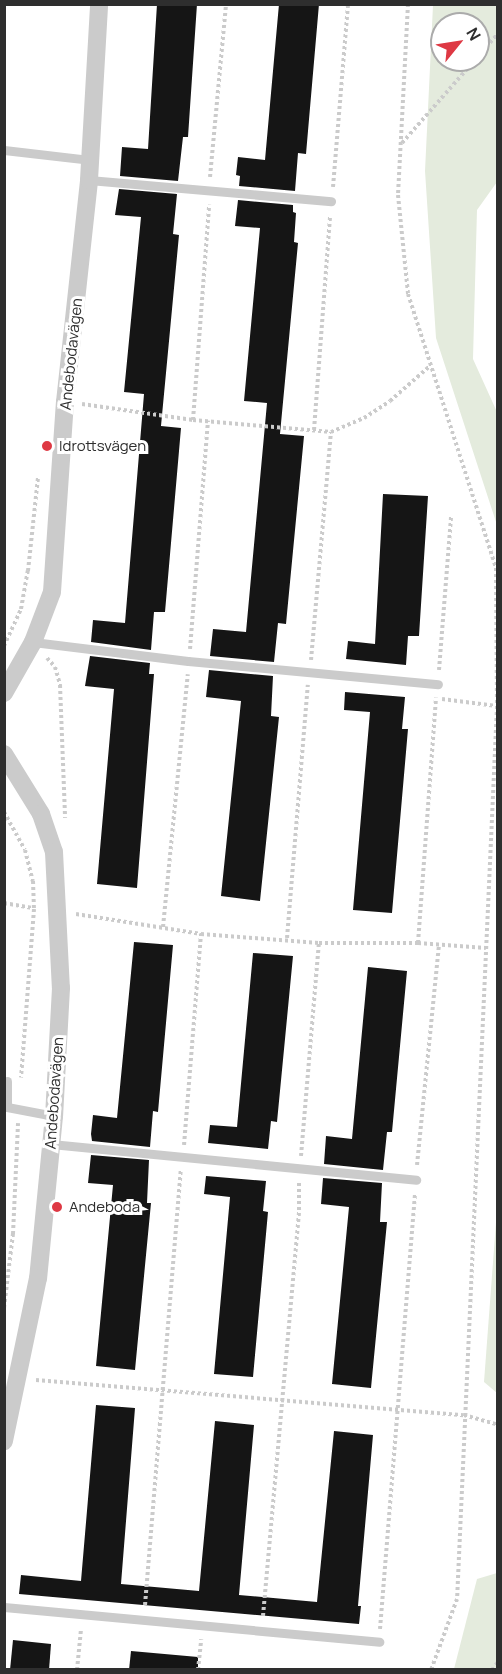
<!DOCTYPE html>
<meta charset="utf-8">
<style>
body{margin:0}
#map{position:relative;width:502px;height:1674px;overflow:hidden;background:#fff;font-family:Manrope,sans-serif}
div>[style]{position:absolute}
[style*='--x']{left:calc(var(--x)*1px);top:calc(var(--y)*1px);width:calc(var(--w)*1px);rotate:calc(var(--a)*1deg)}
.green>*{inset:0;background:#e4ebdd}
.building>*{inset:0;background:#151515}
.path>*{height:4px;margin-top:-2px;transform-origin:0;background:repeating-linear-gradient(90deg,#cbcbcb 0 3px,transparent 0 6px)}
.lane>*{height:9px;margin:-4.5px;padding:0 4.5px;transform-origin:4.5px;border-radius:4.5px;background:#cbcbcb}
.street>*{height:18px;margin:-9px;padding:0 9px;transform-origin:9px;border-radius:9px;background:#cbcbcb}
.dots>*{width:16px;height:16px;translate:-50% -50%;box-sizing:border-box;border:3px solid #fff;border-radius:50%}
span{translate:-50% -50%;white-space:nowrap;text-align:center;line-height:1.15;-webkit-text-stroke:6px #fff;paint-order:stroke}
.street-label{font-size:15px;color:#2e2e2e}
.poi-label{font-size:15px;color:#2e2e2e}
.left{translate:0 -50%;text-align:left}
.frame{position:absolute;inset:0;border:6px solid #2e2e2e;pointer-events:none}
.north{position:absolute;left:430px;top:12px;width:60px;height:60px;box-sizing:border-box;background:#fff;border:2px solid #ababab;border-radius:50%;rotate:60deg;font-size:16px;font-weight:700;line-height:24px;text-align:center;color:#2e2e2e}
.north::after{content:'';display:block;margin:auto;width:21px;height:27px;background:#de3843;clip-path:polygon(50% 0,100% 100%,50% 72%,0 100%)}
</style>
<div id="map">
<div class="green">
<i style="clip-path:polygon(evenodd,433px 5px,497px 5px,497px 182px,477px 210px,473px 359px,497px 412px,497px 525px,436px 338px,425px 171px,433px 5px,442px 24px,478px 24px,478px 60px,442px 60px,442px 24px)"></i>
<i style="clip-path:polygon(497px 1209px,497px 1393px,484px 1382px)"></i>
<i style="clip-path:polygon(497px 1573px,497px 1669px,454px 1669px,477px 1579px)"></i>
</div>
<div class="building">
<i style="clip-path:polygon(157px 4px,197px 4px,188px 137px,183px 137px,178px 181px,120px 176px,122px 147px,148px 149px)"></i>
<i style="clip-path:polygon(279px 4px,319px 4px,306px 154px,298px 153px,295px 191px,239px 186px,240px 176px,236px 175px,238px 157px,265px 160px)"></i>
<i style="clip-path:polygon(119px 189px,177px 194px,173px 234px,179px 235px,161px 426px,181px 428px,165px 612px,154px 612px,151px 650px,91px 642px,93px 620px,125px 623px,144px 394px,124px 392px,141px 217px,115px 215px)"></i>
<i style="clip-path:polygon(238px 200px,293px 205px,293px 212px,296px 213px,294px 242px,298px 243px,280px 434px,304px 436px,286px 624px,278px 623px,274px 662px,210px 656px,213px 629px,246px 632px,267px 403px,244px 401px,260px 228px,235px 226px)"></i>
<i style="clip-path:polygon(383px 494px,428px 496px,419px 636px,408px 636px,406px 665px,346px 659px,348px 641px,375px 644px)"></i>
<i style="clip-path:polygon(90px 656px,150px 663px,149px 674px,154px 674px,137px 888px,97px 884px,114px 689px,85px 686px)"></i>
<i style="clip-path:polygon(209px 670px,273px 676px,271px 716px,279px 717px,260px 901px,221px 896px,241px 701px,206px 697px)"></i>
<i style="clip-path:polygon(345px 692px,405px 697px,402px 729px,408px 729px,392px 913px,353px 910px,370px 712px,344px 710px)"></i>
<i style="clip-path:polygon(134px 942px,173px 945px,158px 1112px,153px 1111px,150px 1147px,92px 1141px,91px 1134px,93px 1115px,117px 1118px)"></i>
<i style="clip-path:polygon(253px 953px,293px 956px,277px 1122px,271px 1121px,268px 1149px,208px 1143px,210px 1125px,237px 1127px)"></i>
<i style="clip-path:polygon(368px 967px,407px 971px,392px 1132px,387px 1132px,383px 1170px,324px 1164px,326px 1136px,352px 1139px)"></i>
<i style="clip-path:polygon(91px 1155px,149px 1160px,147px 1203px,151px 1203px,135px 1370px,96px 1366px,113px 1185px,88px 1183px)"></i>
<i style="clip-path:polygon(206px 1176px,266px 1181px,263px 1211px,268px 1212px,253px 1377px,214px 1374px,230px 1197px,204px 1194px)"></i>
<i style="clip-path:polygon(323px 1178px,382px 1183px,380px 1222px,387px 1222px,371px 1388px,332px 1384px,349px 1207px,321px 1204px)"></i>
<i style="clip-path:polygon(96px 1405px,135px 1408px,121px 1584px,199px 1591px,215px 1421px,254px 1425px,239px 1595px,317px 1602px,334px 1431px,373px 1435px,358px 1606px,361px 1606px,359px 1624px,19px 1594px,21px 1575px,81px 1581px)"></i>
<i style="clip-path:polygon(13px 1640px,51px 1644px,49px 1670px,10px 1670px)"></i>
<i style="clip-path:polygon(131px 1651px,198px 1657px,198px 1670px,129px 1670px)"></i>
</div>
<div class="path">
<i style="--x:408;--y:4;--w:191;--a:93"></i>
<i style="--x:398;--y:195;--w:100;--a:84.2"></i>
<i style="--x:408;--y:294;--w:288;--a:72.2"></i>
<i style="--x:496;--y:568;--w:138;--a:89.6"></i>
<i style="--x:497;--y:706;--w:894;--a:92.56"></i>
<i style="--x:457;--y:1599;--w:76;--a:110.1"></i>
<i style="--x:478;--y:56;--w:30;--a:-48"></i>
<i style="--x:402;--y:143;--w:111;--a:-48.7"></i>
<i style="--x:210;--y:177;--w:174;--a:-84.7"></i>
<i style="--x:333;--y:187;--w:184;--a:-85.3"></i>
<i style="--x:82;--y:404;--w:112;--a:8.2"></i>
<i style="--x:193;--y:420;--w:139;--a:5"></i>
<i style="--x:331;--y:432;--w:36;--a:-23"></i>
<i style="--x:364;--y:418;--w:31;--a:-33"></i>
<i style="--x:390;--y:401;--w:53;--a:-41.2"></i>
<i style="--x:193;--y:420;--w:216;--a:-85.7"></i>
<i style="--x:314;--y:430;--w:215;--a:-85.7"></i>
<i style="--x:4;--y:646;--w:41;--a:-65.3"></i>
<i style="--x:21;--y:609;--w:39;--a:-80"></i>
<i style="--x:28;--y:571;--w:95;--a:-83.9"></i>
<i style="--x:190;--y:649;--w:229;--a:-85.5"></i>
<i style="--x:47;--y:658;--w:12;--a:48"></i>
<i style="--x:55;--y:667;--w:19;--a:74"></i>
<i style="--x:60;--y:685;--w:133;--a:87.8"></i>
<i style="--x:311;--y:660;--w:229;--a:-85"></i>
<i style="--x:439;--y:670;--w:154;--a:-85.5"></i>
<i style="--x:442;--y:699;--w:55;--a:7.3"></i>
<i style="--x:4;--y:812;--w:43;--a:61.1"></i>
<i style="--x:25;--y:850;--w:32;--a:76"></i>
<i style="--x:33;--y:881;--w:28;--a:88"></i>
<i style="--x:34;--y:909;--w:169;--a:94.4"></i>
<i style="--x:4;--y:903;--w:29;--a:10"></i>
<i style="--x:76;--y:914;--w:127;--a:9.1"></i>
<i style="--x:201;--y:934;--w:118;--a:4.4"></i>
<i style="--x:319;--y:943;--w:99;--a:0"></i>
<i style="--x:418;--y:943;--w:68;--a:4.2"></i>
<i style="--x:163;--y:927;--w:254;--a:-84.4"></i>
<i style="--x:287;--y:938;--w:254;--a:-85.3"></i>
<i style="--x:418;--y:943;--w:246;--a:-85.8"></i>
<i style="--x:184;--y:1145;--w:212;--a:-85.4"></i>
<i style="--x:301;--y:1156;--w:214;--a:-85.2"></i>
<i style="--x:417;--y:1165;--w:221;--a:-84.3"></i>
<i style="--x:4;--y:1308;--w:75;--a:-83.1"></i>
<i style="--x:13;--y:1234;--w:111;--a:-87.4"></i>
<i style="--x:36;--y:1380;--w:429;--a:4.7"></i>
<i style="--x:464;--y:1415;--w:35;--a:16"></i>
<i style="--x:145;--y:1605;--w:436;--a:-85.3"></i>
<i style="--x:263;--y:1616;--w:408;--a:-84.9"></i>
<i style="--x:299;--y:1210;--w:29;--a:-90"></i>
<i style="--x:380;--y:1629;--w:436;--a:-85.4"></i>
<i style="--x:77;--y:1670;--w:41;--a:-84.4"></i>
<i style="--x:198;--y:1670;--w:31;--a:-84"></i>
<i style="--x:492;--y:1670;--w:10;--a:-53"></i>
</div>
<div class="lane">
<i style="--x:4;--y:150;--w:88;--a:6.6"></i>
<i style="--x:89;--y:180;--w:243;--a:5"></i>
<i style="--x:33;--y:642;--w:156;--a:7"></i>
<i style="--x:188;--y:661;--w:251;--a:5.3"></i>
<i style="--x:7;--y:1081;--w:26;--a:90"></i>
<i style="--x:7;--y:1107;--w:48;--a:10.8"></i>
<i style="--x:51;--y:1144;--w:367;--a:5.6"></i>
<i style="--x:4;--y:1607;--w:377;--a:5.3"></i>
</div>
<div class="street">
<i style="--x:4;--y:693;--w:59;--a:-60.4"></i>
<i style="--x:33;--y:642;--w:53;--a:-69.2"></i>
<i style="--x:52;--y:592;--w:190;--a:-86.1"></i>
<i style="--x:65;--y:402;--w:223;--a:-83.8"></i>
<i style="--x:89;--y:180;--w:176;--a:-86.7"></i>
<i style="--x:4;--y:754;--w:70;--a:58.3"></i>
<i style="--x:41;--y:814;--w:40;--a:71.1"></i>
<i style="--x:54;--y:852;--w:136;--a:87.1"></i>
<i style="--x:61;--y:988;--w:128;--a:93.1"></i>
<i style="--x:54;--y:1116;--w:163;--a:95.6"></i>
<i style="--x:38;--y:1278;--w:167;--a:101.8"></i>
</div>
<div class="dots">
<i style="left:47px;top:446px;background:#de3843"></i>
<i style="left:57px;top:1207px;background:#de3843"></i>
</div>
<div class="street-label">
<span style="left:71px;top:354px;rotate:-84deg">Andebodavägen</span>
<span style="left:54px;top:1093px;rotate:-86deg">Andebodavägen</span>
</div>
<div class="poi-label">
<span class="left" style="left:59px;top:446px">Idrottsvägen</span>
<span class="left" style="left:69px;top:1207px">Andeboda</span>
</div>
<div class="frame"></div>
<div class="north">N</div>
</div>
